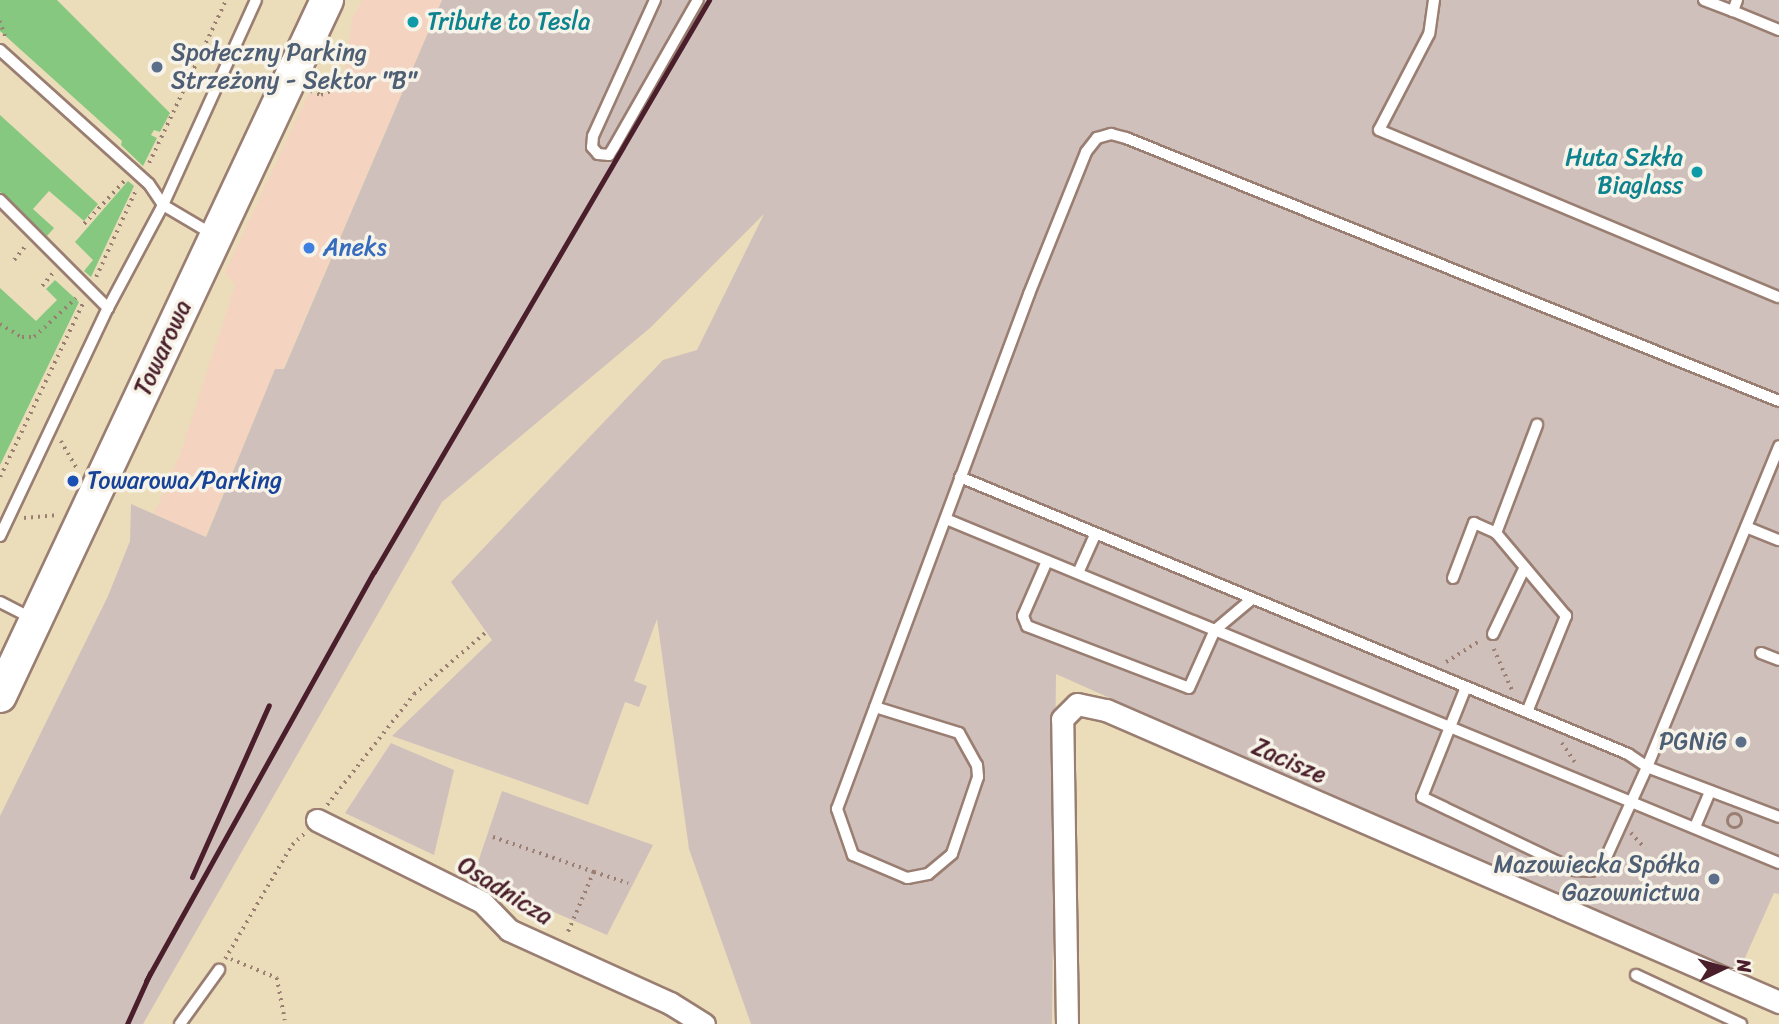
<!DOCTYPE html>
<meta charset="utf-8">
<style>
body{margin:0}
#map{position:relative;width:1779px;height:1024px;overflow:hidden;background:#ebddba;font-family:Sriracha,sans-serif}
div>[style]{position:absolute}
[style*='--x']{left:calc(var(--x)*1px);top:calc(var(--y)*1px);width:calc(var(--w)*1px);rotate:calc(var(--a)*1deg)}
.built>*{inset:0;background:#f4d3c0}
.industrial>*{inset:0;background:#d0c0bc}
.green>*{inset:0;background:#87c880}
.path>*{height:3.5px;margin-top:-1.75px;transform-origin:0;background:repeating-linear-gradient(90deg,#9a7e72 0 2px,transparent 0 7px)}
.path>.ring{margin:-1.75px;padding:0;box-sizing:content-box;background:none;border:3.5px solid #9a7e72;border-radius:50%}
.roads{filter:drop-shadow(2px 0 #9a7e72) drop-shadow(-2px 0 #9a7e72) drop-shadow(0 2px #9a7e72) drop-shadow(0 -2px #9a7e72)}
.service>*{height:10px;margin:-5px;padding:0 5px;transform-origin:5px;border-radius:5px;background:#fff}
.minor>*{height:21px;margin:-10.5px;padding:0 10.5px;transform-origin:10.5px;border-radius:10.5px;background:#fff}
.secondary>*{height:32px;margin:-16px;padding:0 16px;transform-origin:16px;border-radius:16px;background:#fff}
.rail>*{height:5px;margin:-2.5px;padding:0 2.5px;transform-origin:2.5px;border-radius:2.5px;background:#4a1f2b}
.dots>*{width:19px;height:19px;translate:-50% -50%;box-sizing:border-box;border:4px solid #f7f3e8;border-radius:50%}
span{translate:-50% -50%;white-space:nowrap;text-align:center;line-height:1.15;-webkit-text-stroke:7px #f7f3e8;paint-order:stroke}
.culture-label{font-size:24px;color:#0d838f}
.left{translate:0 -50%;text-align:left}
.right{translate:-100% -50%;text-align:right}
.service-label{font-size:24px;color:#4e5e75}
.shop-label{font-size:24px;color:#366cbe}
.street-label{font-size:24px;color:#4a1f2b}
.transit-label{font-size:24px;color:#164399}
.north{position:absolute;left:1688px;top:933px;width:70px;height:70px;-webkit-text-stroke:5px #f7f3e8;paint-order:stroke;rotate:85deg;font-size:19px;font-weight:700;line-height:28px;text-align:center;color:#4a1f2b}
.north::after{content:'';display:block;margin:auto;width:24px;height:32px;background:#4a1f2b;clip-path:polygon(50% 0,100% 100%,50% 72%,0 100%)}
</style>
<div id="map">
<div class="built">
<i style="clip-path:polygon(362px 0,442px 0,283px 369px,275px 369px,205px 537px,154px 514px,181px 452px,235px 285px,225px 272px,309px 92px,319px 96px,342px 88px,352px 20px)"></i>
</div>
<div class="industrial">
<i style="clip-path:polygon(442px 0,1779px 0,1779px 894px,1774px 893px,1736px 978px,1056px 674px,1052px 1024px,751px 1024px,689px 849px,657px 619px,634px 681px,647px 686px,639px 707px,625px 702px,588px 805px,392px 736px,492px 640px,451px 582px,663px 360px,697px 350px,764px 214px,650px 328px,442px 502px,143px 1024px,0 1024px,0 816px,108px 596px,130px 541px,131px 504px,206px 537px,275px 369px,284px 369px)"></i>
<i style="clip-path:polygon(391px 743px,454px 770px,434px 855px,345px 813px)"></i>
<i style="clip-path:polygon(502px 791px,653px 845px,607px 935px,473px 877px)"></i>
</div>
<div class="green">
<i style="clip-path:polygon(0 0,57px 0,170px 113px,160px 132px,154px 130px,151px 135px,157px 138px,143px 166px,121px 145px,122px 141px,0 31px)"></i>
<i style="clip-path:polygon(0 115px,98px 204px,84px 221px,49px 191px,33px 209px,54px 228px,47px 236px,0 192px)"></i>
<i style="clip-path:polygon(128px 181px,134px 186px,91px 277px,84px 271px,93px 260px,75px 242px)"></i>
<i style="clip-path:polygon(55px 280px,79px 302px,0 465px,0 288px,36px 321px,57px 300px,46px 289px)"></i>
</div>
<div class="path">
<i style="--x:0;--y:21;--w:18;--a:71"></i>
<i style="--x:311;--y:91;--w:11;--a:22"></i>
<i style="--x:321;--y:95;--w:13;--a:-23"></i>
<i style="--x:149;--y:163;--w:180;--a:-64.7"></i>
<i style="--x:84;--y:224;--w:60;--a:-47"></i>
<i style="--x:14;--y:260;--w:19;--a:-51"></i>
<i style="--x:96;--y:277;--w:94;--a:-65.4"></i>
<i style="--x:42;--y:286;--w:16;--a:-50"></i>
<i style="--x:0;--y:324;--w:26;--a:31"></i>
<i style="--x:22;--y:337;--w:12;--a:0"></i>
<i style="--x:34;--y:337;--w:57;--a:-42.9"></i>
<i style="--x:61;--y:441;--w:32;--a:60"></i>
<i style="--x:0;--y:477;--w:193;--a:-64.5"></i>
<i style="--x:24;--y:518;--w:33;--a:-5"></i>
<i style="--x:1494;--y:649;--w:45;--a:66.3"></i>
<i style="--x:1446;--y:662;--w:41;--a:-32.2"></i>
<i style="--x:1562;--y:743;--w:23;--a:56"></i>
<i style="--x:327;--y:805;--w:141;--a:-51.9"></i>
<i style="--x:414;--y:694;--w:95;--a:-40.7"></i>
<i class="ring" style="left:1728px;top:814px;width:10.5px;height:10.5px"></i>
<i style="--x:1631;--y:833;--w:21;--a:47"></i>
<i style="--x:493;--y:837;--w:107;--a:19.1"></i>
<i style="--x:594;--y:872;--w:69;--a:113.2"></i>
<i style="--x:594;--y:872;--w:36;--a:18"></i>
<i style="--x:225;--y:959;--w:132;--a:-59.6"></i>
<i style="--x:292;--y:845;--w:18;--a:-43"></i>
<i style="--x:231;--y:959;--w:50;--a:22.4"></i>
<i style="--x:277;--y:978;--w:43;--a:79.2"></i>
</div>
<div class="roads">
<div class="service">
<i style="--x:655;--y:0;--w:149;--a:114.5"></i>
<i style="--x:593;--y:136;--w:11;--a:95"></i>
<i style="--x:592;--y:147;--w:9;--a:49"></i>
<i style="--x:598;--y:154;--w:11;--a:5"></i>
<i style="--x:609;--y:155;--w:9;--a:-58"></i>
<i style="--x:614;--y:147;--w:169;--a:-60.3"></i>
<i style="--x:1434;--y:0;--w:34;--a:98"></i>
<i style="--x:1429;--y:34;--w:108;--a:117.5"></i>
<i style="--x:1379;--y:130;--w:433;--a:22.7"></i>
<i style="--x:1704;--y:0;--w:31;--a:21"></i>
<i style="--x:1737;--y:0;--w:12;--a:110"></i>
<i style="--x:1733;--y:11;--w:50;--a:22.4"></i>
<i style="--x:0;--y:50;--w:200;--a:42"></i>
<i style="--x:149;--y:184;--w:25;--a:56"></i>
<i style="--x:0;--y:200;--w:153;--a:45"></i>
<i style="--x:163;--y:205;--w:225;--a:-65.6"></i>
<i style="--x:960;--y:477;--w:723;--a:22.52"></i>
<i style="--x:1628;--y:754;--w:23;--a:34"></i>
<i style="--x:1647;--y:767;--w:141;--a:20.7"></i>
<i style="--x:946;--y:519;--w:901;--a:22.44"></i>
<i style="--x:1746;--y:527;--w:35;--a:22"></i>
<i style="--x:0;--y:536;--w:252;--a:-64.7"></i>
<i style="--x:108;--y:308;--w:117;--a:-61.9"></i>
<i style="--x:163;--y:205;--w:59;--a:30.5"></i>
<i style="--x:1047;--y:561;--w:60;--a:113.6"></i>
<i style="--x:1023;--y:616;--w:11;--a:68"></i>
<i style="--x:1027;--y:626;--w:173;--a:20.9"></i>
<i style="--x:1189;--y:688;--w:64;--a:-65.9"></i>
<i style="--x:1215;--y:630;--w:48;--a:-40"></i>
<i style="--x:1078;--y:573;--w:42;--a:-65.9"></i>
<i style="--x:1453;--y:578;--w:59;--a:-69.1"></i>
<i style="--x:1474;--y:523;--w:24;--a:24"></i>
<i style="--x:0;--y:602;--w:36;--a:27"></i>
<i style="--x:1493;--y:634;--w:74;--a:-64.5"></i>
<i style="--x:1761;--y:653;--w:19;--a:21"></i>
<i style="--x:1466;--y:687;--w:118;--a:111.8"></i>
<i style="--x:1422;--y:797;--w:170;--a:25.5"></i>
<i style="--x:1575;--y:870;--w:16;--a:4"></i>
<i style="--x:1591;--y:871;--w:16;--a:-35"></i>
<i style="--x:1604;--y:862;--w:104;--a:-65.6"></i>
<i style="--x:1647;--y:767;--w:347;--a:-67.6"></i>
<i style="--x:875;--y:707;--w:88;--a:17.2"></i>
<i style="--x:959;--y:733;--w:37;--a:61"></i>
<i style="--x:977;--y:765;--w:12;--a:85"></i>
<i style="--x:978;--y:777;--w:81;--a:108.7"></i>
<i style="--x:952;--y:854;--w:31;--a:140"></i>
<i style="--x:928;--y:874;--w:21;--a:169"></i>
<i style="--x:907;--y:878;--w:59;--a:-156.9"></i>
<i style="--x:853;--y:855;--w:49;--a:-109.2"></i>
<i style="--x:837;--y:809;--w:550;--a:-69.55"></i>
<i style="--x:1029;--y:294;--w:153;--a:-68.1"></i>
<i style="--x:1086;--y:152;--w:18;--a:-52"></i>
<i style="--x:1097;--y:138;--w:15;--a:-16"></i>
<i style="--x:1111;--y:134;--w:16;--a:15"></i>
<i style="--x:1126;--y:138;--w:704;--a:21.94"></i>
<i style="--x:1527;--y:712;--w:104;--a:-67.9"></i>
<i style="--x:1566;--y:616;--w:109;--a:-130.1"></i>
<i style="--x:1496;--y:533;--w:116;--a:-69.2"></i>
<i style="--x:1695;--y:827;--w:39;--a:-67"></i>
<i style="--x:1636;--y:975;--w:116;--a:25"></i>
<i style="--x:180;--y:1024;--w:67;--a:-54.2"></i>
</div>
<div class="minor">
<i style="--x:317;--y:820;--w:184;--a:26.4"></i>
<i style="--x:482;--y:902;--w:39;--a:46"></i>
<i style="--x:509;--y:930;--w:177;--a:24.4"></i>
<i style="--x:670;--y:1003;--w:40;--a:32"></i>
<i style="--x:1067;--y:1024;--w:305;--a:-90.9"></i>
<i style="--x:1062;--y:719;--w:21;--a:-45"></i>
<i style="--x:1077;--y:704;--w:30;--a:12"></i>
<i style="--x:1106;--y:710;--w:734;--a:23.45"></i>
</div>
<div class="secondary">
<i style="--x:0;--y:696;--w:769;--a:-64.83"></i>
</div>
</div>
<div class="rail">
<i style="--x:192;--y:877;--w:188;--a:-65.9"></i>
<i style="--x:146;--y:981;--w:468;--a:-60.9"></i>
<i style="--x:374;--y:572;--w:663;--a:-59.64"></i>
<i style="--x:127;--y:1024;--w:56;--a:-65.7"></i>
</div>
<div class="dots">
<i style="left:413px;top:22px;background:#0f9aa8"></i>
<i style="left:157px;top:67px;background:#5c6f8a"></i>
<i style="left:1697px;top:172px;background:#0f9aa8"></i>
<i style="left:309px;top:248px;background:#3f7fe0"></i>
<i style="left:73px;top:481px;background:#1a4fb4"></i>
<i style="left:1741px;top:742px;background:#5c6f8a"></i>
<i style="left:1714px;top:879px;background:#5c6f8a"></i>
</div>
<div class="culture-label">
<span class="left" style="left:427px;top:22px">Tribute to Tesla</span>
<span class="right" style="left:1683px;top:172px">Huta Szkła<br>Biaglass</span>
</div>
<div class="service-label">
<span class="left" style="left:171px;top:67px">Społeczny Parking<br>Strzeżony - Sektor "B"</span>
<span class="right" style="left:1727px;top:742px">PGNiG</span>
<span class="right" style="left:1700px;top:879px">Mazowiecka Spółka<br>Gazownictwa</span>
</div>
<div class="shop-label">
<span class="left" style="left:323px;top:248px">Aneks</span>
</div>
<div class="street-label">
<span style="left:163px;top:348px;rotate:-65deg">Towarowa</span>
<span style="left:1289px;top:761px;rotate:24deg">Zacisze</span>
<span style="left:505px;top:891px;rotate:32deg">Osadnicza</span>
</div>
<div class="transit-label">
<span class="left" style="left:87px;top:481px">Towarowa/Parking</span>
</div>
<div class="north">N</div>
</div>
